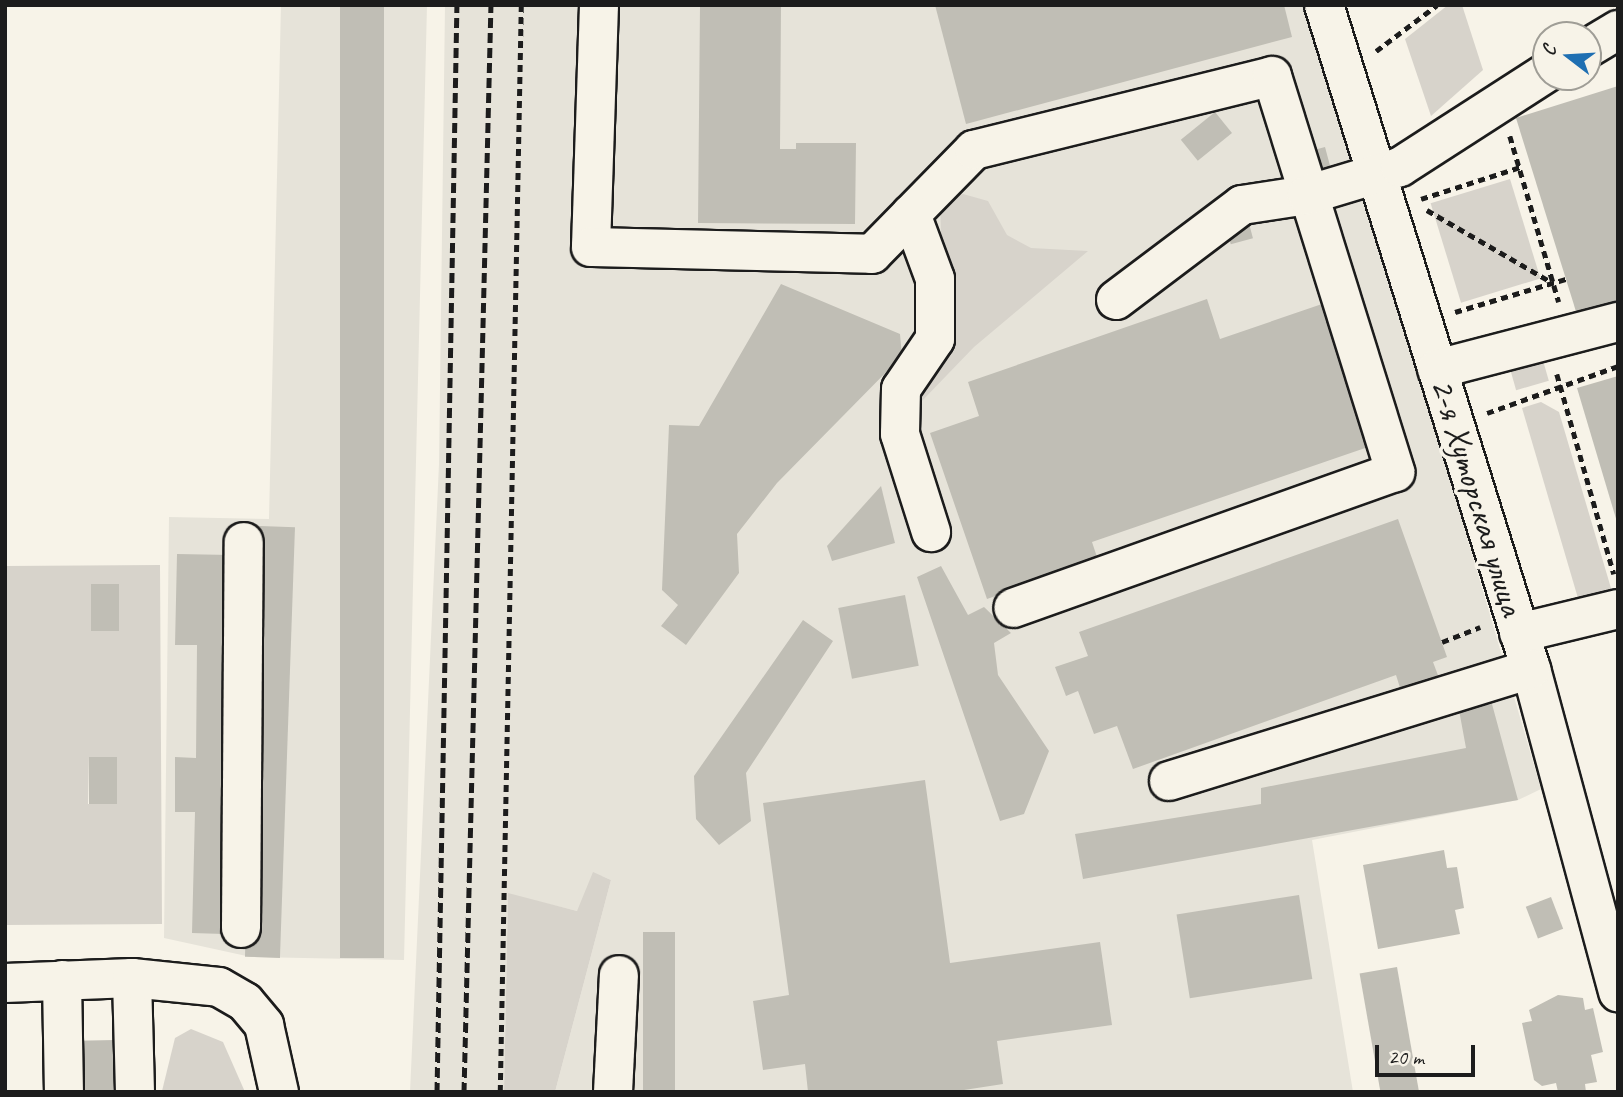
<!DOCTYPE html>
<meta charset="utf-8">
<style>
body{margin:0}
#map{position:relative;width:1623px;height:1097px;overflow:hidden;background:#f7f3e8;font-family:Caveat,sans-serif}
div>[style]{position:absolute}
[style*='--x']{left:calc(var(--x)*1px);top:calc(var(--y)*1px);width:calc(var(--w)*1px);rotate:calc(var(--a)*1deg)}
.built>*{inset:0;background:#e6e3d9}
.green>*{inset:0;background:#d7d3cb;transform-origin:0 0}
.building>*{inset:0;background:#c0beb5;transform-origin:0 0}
.path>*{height:4.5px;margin-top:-2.25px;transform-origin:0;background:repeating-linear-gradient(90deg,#1c1c1c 0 7px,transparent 0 12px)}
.roads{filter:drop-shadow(2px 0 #1c1c1c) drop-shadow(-2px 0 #1c1c1c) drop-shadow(0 2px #1c1c1c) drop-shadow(0 -2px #1c1c1c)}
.minor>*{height:38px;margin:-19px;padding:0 19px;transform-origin:19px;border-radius:19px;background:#f7f3e8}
.rail>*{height:5px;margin-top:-2.5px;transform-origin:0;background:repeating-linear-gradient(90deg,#1c1c1c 0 10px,transparent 0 15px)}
span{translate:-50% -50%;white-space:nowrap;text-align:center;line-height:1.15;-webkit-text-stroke:7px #f7f3e8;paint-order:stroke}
.street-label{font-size:35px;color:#1c1c1c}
.frame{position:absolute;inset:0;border:7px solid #1c1c1c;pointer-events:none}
.north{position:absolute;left:1532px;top:21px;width:70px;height:70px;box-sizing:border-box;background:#f7f3e8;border:2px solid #9f9d96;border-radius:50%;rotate:287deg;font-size:19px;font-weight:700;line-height:28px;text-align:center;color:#1c1c1c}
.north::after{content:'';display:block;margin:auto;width:24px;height:32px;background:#1f6fb2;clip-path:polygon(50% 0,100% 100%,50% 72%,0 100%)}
.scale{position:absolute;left:1375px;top:1045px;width:100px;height:32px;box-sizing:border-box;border:4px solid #1c1c1c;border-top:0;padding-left:9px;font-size:21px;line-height:24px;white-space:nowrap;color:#1c1c1c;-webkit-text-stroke:5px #f7f3e8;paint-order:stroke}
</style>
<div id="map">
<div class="built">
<i style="clip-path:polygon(281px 5px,427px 5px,404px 960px,251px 957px,164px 938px,169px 517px,269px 519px)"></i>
<i style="clip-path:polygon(445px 5px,1311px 5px,1541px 789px,1518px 800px,1312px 840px,1353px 1092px,555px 1092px,611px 880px,602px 876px,577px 911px,508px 894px,504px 1092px,410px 1092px,439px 464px)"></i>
</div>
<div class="green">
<i style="clip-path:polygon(1448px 5px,1462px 5px,1483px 70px,1431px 116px,1405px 39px)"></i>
<i style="left:1510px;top:179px;width:104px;height:83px;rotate:73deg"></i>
<i style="clip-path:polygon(963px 194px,988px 201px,1007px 235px,1031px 248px,1088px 251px,974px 347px,920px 403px,912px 394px,928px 361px,954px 347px,944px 331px,940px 200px)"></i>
<i style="left:1540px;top:350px;width:32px;height:34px;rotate:74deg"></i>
<i style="clip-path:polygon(1541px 402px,1559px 412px,1613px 595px,1580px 605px,1522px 408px)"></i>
<i style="clip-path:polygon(evenodd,160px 565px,162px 924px,5px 925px,5px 566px,160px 565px,91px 585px,119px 585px,119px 631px,91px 631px,91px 585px,160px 565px,89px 757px,117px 758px,117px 804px,88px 804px,89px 757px)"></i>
<i style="clip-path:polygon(593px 872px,611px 880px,555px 1092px,504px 1092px,508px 893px,577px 911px)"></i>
<i style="clip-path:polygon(191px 1029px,223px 1042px,245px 1092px,162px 1091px,175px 1038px)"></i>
</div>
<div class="building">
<i style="left:340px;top:5px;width:44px;height:953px"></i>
<i style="clip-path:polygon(700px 5px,781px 5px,780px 149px,796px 149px,796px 143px,856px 143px,855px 224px,698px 223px)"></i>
<i style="clip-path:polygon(935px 5px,1284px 5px,1292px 37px,966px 124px)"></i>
<i style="clip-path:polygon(1618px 86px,1618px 305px,1578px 318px,1516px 118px)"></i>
<i style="left:1215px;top:112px;width:27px;height:44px;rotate:51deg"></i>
<i style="left:1325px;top:147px;width:23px;height:25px;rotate:75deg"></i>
<i style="left:1247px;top:216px;width:23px;height:23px;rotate:75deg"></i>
<i style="clip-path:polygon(781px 284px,900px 334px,902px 356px,777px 483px,737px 534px,739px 573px,686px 645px,661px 626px,678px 605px,662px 590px,669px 425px,699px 426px)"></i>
<i style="clip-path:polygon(1207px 299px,1220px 339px,1322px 304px,1371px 446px,1092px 542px,1098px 560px,987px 599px,930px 433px,979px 416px,968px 382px)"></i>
<i style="clip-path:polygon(1618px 376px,1618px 522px,1617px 522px,1577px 388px)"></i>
<i style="clip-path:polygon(881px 486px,895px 543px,832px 561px,827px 546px)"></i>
<i style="clip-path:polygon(1398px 519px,1447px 657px,1433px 662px,1439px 678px,1401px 691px,1396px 675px,1133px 769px,1117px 726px,1094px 734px,1078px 691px,1066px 696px,1055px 667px,1088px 656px,1079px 632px)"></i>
<i style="left:260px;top:526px;width:35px;height:431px;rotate:2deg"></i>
<i style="clip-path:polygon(177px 554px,231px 555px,224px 934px,192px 933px,195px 812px,175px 812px,175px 757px,196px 758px,197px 645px,175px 645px)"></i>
<i style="clip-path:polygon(941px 566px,968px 615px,984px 607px,1011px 633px,994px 643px,998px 675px,1049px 751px,1024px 814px,1000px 821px,917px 577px)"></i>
<i style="left:91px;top:584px;width:28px;height:47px"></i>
<i style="left:905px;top:595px;width:72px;height:68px;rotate:79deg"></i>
<i style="clip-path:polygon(803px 620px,833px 641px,746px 773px,751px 821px,719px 845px,696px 819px,694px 776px)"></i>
<i style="clip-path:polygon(1492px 704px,1518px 800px,1083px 879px,1075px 834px,1261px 804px,1261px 788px,1466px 748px,1459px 710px)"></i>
<i style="left:89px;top:757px;width:28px;height:47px"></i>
<i style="clip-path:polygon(925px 780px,950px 963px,1100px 942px,1112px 1025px,997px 1041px,1003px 1084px,951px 1092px,808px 1092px,805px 1064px,763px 1070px,753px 1001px,789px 995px,763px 803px)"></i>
<i style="clip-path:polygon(1444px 850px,1447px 868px,1457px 867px,1464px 908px,1455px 910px,1460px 934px,1378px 949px,1363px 865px)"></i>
<i style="left:1299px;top:895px;width:85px;height:124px;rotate:81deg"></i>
<i style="left:1551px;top:897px;width:34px;height:27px;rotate:69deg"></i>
<i style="left:675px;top:932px;width:160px;height:32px;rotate:90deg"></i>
<i style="left:1397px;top:967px;width:127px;height:38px;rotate:80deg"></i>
<i style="clip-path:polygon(1558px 995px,1583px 998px,1585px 1010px,1593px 1008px,1603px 1052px,1591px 1055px,1597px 1082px,1585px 1084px,1586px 1092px,1558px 1092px,1556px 1083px,1542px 1086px,1534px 1080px,1522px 1023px,1532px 1021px,1529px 1010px)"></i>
<i style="left:115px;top:1040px;width:52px;height:38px;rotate:89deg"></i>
</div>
<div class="path">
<i style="--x:1376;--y:51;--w:76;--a:-37"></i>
<i style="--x:1510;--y:136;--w:173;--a:73.6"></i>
<i style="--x:1421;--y:199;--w:104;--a:-17.9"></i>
<i style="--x:1427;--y:210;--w:146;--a:30.1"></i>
<i style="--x:1455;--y:312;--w:116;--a:-16.6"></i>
<i style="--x:1557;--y:374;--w:208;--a:74.1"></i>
<i style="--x:1487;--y:413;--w:139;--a:-19.7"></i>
<i style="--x:1442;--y:642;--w:41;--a:-21.5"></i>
<i style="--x:500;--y:1092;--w:1087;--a:-88.89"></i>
</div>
<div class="roads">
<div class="minor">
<i style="--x:599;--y:5;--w:242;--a:91.9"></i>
<i style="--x:591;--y:247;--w:281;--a:1.4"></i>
<i style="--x:872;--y:254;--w:146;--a:-45.6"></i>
<i style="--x:974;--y:150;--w:307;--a:-13.9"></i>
<i style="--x:1272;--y:76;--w:415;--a:72.7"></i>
<i style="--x:1395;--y:472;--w:405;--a:160.4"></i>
<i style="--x:1324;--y:5;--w:696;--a:72.69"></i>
<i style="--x:1531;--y:669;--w:335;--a:74.9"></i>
<i style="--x:1588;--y:48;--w:35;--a:-31"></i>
<i style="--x:911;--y:214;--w:69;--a:69.7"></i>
<i style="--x:935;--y:279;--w:60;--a:90"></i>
<i style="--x:935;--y:339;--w:60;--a:124.2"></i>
<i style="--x:901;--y:389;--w:45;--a:91.3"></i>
<i style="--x:900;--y:434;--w:103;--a:72.4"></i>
<i style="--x:1116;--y:300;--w:158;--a:-37"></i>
<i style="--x:1242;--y:205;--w:66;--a:-8.7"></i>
<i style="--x:1307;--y:195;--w:97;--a:-16.8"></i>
<i style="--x:1400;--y:167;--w:174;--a:-32.8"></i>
<i style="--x:1437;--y:369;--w:187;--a:-14.6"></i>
<i style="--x:1519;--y:633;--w:102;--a:-13.6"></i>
<i style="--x:1169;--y:781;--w:379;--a:-17.2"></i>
<i style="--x:241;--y:928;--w:386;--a:-89.6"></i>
<i style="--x:132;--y:978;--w:114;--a:88.5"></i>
<i style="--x:62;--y:980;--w:112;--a:89"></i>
<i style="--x:5;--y:983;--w:127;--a:-2.3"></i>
<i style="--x:132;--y:978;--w:87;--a:5.9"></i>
<i style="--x:219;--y:987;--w:30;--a:30"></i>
<i style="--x:245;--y:1002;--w:30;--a:50"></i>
<i style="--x:264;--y:1025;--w:69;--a:77.4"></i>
<i style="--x:613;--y:1092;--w:117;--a:-87.1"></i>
</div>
</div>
<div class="rail">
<i style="--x:437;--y:1092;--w:1087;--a:-88.95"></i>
<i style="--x:464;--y:1092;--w:1087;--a:-88.58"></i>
</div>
<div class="street-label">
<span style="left:1477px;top:497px;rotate:73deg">2-я Хуторская улица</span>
</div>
<div class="frame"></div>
<div class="north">С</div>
<div class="scale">20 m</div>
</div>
